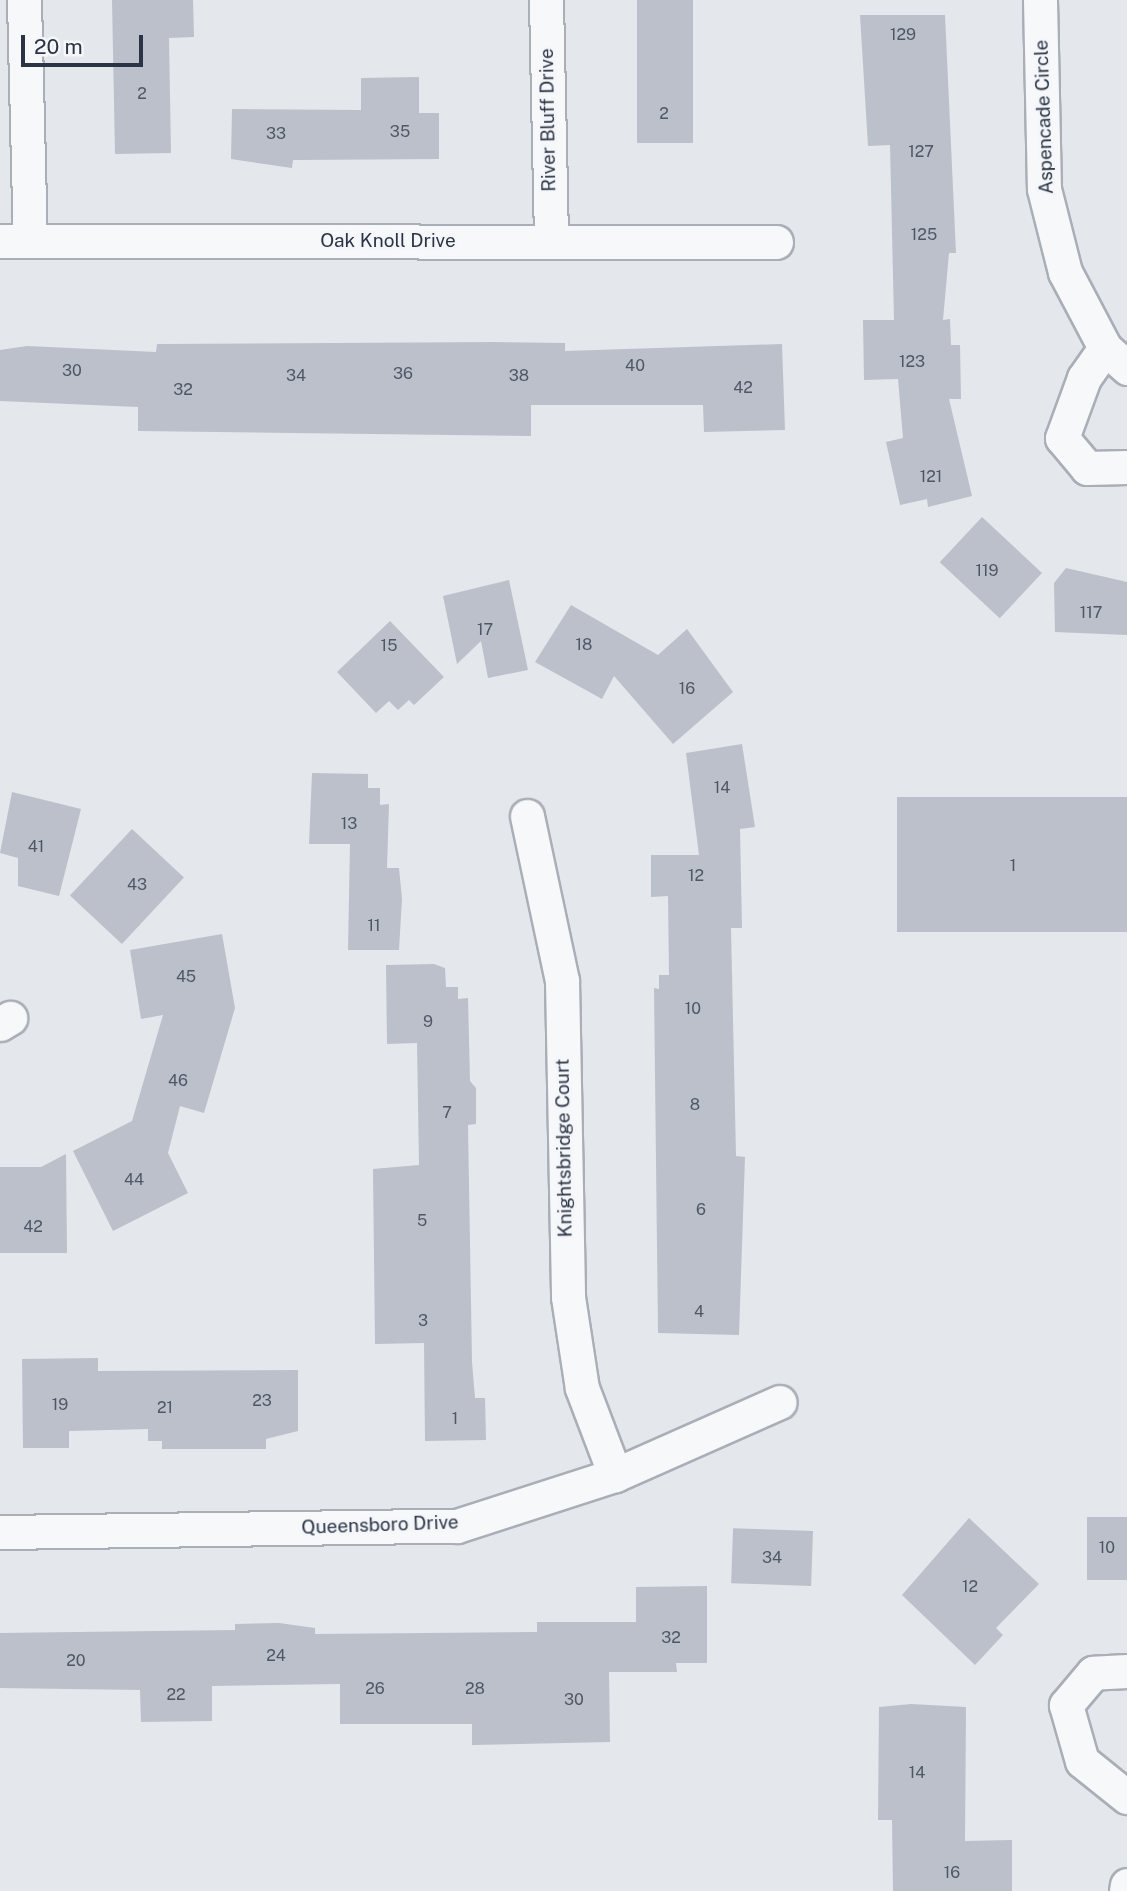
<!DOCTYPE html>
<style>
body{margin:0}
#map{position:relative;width:1127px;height:1891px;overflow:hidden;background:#e4e7ec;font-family:"Public Sans",sans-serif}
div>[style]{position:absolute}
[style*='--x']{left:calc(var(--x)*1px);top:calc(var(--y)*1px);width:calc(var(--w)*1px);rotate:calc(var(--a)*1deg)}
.building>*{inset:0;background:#bbc0ca;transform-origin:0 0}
.roads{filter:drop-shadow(2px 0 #a9aeb7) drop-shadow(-2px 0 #a9aeb7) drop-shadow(0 2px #a9aeb7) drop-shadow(0 -2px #a9aeb7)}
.minor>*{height:33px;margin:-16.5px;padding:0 16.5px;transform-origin:16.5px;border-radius:16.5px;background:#f7f8fa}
span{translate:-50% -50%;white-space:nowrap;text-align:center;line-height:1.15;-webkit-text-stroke:5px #f4f6f9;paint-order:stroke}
.number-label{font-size:16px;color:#4f5766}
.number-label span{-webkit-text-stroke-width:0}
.street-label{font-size:19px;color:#2b3445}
.scale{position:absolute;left:21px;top:35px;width:122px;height:32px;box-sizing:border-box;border:4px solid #2b3445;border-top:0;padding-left:9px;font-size:21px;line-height:24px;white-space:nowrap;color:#2b3445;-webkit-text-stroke:5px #f4f6f9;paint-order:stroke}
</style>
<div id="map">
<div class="building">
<i style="clip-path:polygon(112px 0,193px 0,194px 37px,169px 38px,171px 153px,115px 154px)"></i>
<i style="left:637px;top:0;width:56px;height:143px"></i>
<i style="clip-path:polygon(860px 15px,945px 15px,956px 253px,949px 253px,943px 320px,950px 319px,951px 345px,960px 345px,961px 399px,949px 399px,972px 496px,928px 507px,927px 499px,900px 505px,886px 442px,903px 438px,898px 379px,864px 380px,863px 320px,894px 320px,890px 145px,868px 146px)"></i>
<i style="clip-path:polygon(419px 77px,419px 113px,439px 113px,439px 159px,293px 160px,292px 168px,231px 159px,232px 109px,361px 110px,361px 78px)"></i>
<i style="clip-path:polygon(494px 342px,565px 343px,565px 351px,782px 344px,785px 430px,704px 432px,703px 405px,531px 405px,531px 436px,138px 431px,138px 407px,0 401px,0 350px,27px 346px,156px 352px,157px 344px)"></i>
<i style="left:982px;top:517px;width:82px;height:62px;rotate:43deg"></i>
<i style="clip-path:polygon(1066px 568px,1127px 582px,1127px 635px,1055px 632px,1054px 583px)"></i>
<i style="clip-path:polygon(509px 580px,528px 670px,488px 678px,481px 641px,457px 664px,443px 596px)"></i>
<i style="clip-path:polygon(571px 605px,658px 655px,687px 629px,733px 692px,673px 744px,614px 676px,602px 699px,535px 662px)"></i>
<i style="clip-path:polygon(390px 621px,444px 677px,414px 705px,409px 700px,398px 710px,389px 701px,376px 713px,337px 672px)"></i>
<i style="clip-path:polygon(742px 744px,755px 827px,740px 829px,742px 928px,731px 928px,736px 1156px,745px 1157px,739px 1335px,658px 1333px,654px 988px,659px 989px,659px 975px,669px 975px,668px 896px,651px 897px,651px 855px,699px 855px,686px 753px)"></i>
<i style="clip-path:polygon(312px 773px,368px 774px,368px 788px,380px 788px,380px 805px,389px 804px,387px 868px,399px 868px,402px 899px,399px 950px,348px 950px,350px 844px,309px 844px)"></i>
<i style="clip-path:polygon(12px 792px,81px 809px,59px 896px,18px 886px,18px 858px,0 853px)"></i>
<i style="left:1127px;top:797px;width:135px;height:230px;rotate:90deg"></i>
<i style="left:132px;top:829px;width:71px;height:91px;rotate:43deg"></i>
<i style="clip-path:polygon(222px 934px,235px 1008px,204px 1113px,180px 1106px,168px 1153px,188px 1193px,113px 1231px,73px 1151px,132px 1121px,163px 1015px,141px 1019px,130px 950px)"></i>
<i style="clip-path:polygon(434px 964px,445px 968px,446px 987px,458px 987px,458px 999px,468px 998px,470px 1081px,476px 1088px,476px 1124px,468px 1125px,472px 1362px,475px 1398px,485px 1398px,486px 1440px,425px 1441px,424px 1343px,375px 1344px,373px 1169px,419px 1165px,417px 1043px,387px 1044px,386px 965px)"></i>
<i style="clip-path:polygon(66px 1154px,67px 1253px,0 1253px,0 1167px,41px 1167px)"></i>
<i style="clip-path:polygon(98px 1358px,98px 1371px,298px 1370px,298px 1431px,266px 1439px,266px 1449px,162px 1449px,162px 1441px,148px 1441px,148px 1429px,69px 1431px,69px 1448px,23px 1448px,22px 1359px)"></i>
<i style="left:1087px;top:1517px;width:40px;height:63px"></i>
<i style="clip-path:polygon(969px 1518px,1039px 1584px,996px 1628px,1003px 1635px,975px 1665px,902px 1595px)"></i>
<i style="left:813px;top:1531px;width:55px;height:80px;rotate:92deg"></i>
<i style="clip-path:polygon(707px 1586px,707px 1663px,676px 1663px,677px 1672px,609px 1672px,610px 1742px,472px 1745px,472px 1724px,340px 1724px,340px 1684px,212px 1686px,212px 1721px,141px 1722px,140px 1690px,0 1688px,0 1633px,235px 1630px,235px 1624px,279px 1623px,315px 1628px,315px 1634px,537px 1632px,537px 1622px,636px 1622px,636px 1587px)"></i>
<i style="clip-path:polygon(911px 1704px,966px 1707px,965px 1841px,1012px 1840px,1012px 1891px,893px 1891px,892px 1820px,878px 1820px,879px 1707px)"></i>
</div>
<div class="roads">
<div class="minor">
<i style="--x:24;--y:0;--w:241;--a:88.6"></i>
<i style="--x:546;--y:0;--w:240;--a:88.8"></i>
<i style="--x:1040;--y:0;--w:189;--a:88.8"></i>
<i style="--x:1044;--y:189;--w:86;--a:75.8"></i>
<i style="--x:1065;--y:272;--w:86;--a:62.2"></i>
<i style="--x:1105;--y:348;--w:30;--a:42"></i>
<i style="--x:0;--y:241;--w:776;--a:0.07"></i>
<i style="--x:1105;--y:348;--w:37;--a:125"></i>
<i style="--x:1084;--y:378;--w:64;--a:110.1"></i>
<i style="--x:1062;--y:438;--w:39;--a:50"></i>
<i style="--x:1087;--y:468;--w:40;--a:-1.4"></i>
<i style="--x:527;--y:816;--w:168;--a:78"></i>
<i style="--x:562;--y:980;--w:317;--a:88.9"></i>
<i style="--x:568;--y:1297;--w:92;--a:81.3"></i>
<i style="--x:582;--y:1388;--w:93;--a:69.2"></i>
<i style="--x:0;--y:1024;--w:12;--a:-31"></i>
<i style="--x:0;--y:1532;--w:457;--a:-0.8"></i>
<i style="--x:457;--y:1526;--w:166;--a:-17.9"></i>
<i style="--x:615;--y:1475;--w:180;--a:-23.9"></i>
<i style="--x:1127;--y:1671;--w:34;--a:177"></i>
<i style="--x:1093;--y:1673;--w:42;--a:130.2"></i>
<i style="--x:1066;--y:1705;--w:58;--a:74.1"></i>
<i style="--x:1082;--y:1761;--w:58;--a:38.7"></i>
<i style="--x:1126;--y:1891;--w:6;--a:-81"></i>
</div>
</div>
<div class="number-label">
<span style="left:903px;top:35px">129</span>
<span style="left:142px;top:94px">2</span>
<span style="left:664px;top:114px">2</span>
<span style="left:400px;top:132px">35</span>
<span style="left:276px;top:134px">33</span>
<span style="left:921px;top:152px">127</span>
<span style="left:924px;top:235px">125</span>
<span style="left:912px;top:362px">123</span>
<span style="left:635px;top:366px">40</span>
<span style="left:72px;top:371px">30</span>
<span style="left:403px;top:374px">36</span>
<span style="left:296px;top:376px">34</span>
<span style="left:519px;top:376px">38</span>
<span style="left:743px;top:388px">42</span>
<span style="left:183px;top:390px">32</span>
<span style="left:931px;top:477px">121</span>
<span style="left:987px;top:571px">119</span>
<span style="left:1091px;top:613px">117</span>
<span style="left:485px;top:630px">17</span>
<span style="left:584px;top:645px">18</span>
<span style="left:389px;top:646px">15</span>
<span style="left:687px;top:689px">16</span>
<span style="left:722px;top:788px">14</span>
<span style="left:349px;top:824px">13</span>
<span style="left:36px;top:847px">41</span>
<span style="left:1013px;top:866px">1</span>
<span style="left:696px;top:876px">12</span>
<span style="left:137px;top:885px">43</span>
<span style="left:374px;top:926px">11</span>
<span style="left:186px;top:977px">45</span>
<span style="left:693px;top:1009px">10</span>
<span style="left:428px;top:1022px">9</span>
<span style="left:178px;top:1081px">46</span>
<span style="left:695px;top:1105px">8</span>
<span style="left:447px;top:1113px">7</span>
<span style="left:134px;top:1180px">44</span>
<span style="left:701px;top:1210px">6</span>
<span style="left:422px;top:1221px">5</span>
<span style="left:33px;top:1227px">42</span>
<span style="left:699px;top:1312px">4</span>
<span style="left:423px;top:1321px">3</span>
<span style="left:262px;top:1401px">23</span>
<span style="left:60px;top:1405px">19</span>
<span style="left:165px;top:1408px">21</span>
<span style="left:455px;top:1419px">1</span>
<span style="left:1107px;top:1548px">10</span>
<span style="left:772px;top:1558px">34</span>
<span style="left:970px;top:1587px">12</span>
<span style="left:671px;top:1638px">32</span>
<span style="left:276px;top:1656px">24</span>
<span style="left:76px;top:1661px">20</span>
<span style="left:375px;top:1689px">26</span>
<span style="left:475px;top:1689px">28</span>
<span style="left:176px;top:1695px">22</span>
<span style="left:574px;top:1700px">30</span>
<span style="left:917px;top:1773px">14</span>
<span style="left:952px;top:1873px">16</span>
</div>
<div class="street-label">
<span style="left:1044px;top:117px;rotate:-92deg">Aspencade Circle</span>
<span style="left:548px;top:120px;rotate:-91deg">River Bluff Drive</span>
<span style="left:388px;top:241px">Oak Knoll Drive</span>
<span style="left:564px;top:1148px;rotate:-91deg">Knightsbridge Court</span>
<span style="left:380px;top:1525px;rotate:-2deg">Queensboro Drive</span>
</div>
<div class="scale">20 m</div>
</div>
